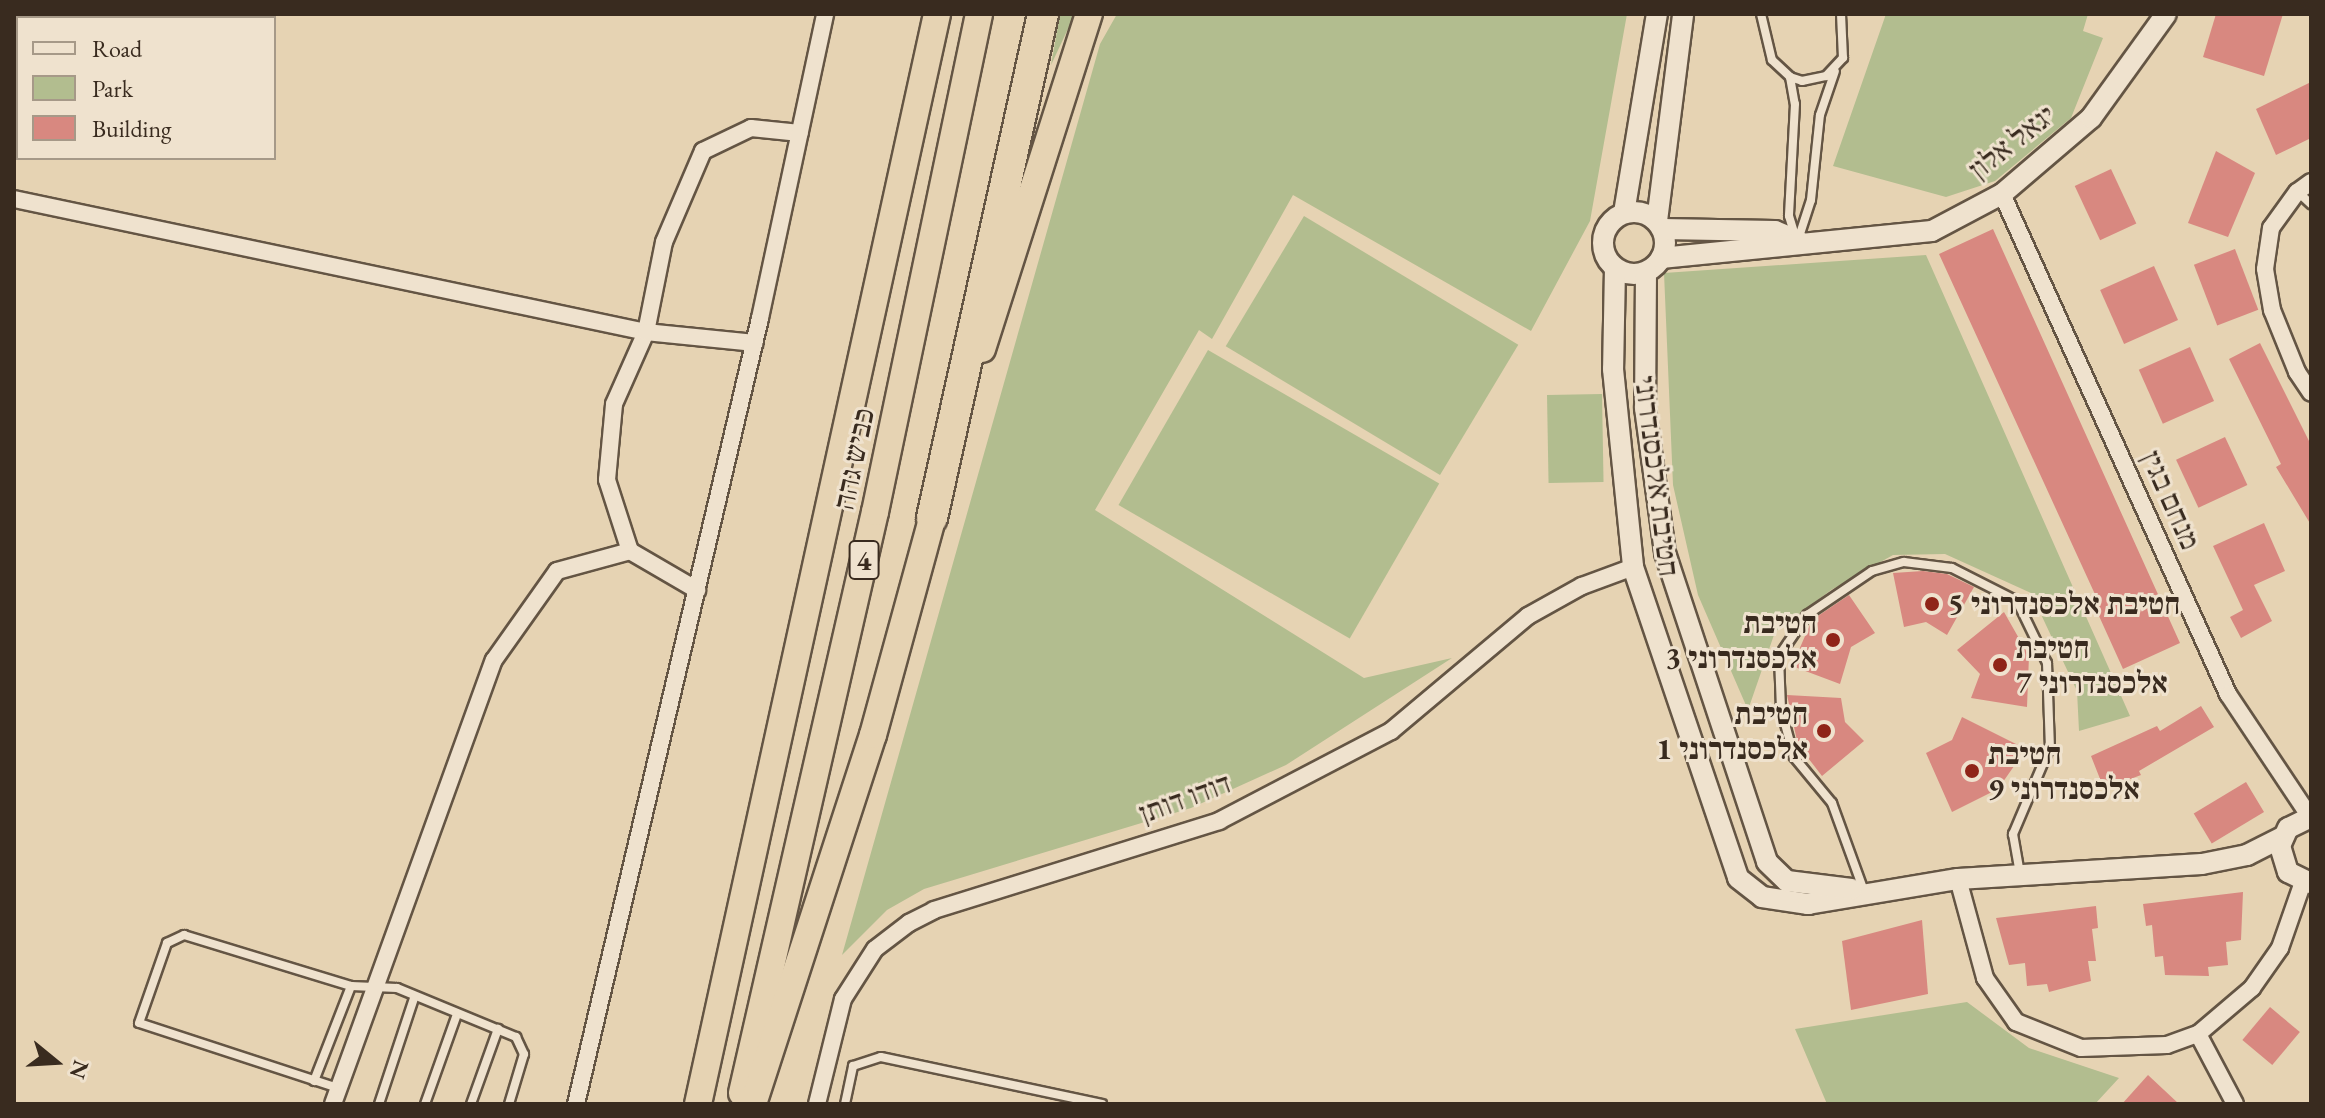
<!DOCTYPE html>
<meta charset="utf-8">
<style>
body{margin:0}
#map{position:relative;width:2325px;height:1118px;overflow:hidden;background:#e6d3b3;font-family:"EB Garamond","Frank Ruhl Libre",serif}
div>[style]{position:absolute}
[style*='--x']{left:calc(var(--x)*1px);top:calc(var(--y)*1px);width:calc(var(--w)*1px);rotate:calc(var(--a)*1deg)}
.green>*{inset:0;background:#b2bd8f;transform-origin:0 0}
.building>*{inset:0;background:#d88880;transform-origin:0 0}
.roads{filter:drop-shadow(2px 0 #645544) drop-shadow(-2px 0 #645544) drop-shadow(0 2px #645544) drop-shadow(0 -2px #645544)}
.service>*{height:8px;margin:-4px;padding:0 4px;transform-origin:4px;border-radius:4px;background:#efe2ce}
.minor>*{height:16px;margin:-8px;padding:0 8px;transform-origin:8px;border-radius:8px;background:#efe2ce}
.tertiary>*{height:20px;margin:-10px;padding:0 10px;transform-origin:10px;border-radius:10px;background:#efe2ce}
.tertiary>.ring{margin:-10px;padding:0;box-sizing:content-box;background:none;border:20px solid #efe2ce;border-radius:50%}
.trunk>*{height:26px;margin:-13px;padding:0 13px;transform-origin:13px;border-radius:13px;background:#e6d3b3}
.motorway>*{height:30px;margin:-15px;padding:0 15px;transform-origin:15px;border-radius:15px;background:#e6d3b3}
.dots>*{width:22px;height:22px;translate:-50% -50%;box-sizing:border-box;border:4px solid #efe2ce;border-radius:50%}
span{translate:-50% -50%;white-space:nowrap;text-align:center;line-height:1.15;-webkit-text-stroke:6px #efe2ce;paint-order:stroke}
.shield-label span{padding:2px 6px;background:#efe2ce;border:2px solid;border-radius:6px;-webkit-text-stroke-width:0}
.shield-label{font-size:28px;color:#392b1f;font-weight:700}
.street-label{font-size:30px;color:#392b1f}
.poi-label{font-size:30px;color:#392b1f;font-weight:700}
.left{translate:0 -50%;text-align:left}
.right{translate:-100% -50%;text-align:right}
.frame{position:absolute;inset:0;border:16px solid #392b1f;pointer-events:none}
.legend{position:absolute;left:16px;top:16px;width:260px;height:144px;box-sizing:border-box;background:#efe2ce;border:2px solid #a69988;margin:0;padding:10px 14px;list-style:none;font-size:24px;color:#392b1f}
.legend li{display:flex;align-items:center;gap:16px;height:40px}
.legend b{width:40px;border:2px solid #a69988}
.north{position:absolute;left:16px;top:1022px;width:80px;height:80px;-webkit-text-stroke:6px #efe2ce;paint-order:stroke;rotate:108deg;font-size:22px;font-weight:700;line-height:32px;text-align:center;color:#392b1f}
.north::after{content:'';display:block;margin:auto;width:28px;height:36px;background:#392b1f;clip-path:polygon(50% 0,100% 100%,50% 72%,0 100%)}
</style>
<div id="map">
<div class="green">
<i style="clip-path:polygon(1060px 14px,1075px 14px,1051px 65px)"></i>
<i style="clip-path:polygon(1117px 14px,1627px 14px,1590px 221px,1531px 331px,1293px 195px,1212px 339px,1199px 330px,1095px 510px,1364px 678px,1452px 658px,1286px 765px,1191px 808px,924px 889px,887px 910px,842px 955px,1100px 44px)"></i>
<i style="clip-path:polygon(1886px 14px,2088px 14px,2083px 31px,2103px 38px,2071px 118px,1995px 181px,1946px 197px,1833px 166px)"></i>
<i style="left:1304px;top:216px;width:250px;height:152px;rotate:31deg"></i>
<i style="clip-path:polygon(1926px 255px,2130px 716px,2079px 731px,2077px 691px,2031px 593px,1945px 554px,1893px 555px,1831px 590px,1775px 632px,1748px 710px,1698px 595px,1673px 485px,1664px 273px)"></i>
<i style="left:1208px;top:350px;width:267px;height:179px;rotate:30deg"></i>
<i style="left:1602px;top:394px;width:88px;height:55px;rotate:89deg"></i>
<i style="clip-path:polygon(1967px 1002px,2029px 1048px,2119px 1078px,2095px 1104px,1827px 1104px,1795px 1029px)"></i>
</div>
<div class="building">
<i style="clip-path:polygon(2216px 14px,2283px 14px,2264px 76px,2203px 57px)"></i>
<i style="clip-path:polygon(2311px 82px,2311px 138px,2276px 155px,2256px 109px)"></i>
<i style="clip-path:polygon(2216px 151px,2255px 173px,2228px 237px,2188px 223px)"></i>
<i style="left:2111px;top:169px;width:60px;height:40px;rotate:65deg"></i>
<i style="clip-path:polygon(1993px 229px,2180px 643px,2123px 669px,2094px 605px,2099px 603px,1939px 254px)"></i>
<i style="left:2235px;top:249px;width:65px;height:44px;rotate:69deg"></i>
<i style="left:2154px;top:266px;width:59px;height:59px;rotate:66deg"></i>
<i style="clip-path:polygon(2260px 343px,2311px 445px,2311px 525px,2276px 467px,2281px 464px,2229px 359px)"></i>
<i style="left:2190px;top:347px;width:59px;height:56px;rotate:66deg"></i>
<i style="left:2225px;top:437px;width:53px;height:54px;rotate:65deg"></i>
<i style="clip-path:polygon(2264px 523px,2285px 571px,2254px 585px,2272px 621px,2241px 638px,2230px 617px,2243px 610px,2213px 546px)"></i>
<i style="clip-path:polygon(1923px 571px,1947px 574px,1974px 587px,1947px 635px,1926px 622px,1904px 627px,1893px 573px)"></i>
<i style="clip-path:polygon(1849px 595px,1875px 633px,1851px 647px,1840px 684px,1792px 666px,1812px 620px)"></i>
<i style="clip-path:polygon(2004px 612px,2029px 656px,2027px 707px,1971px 698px,1980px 674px,1957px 650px)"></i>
<i style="clip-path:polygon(1787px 695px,1841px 698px,1845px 722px,1864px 741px,1822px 776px,1798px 745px)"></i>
<i style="clip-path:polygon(2201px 706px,2214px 727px,2139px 771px,2141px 775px,2104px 789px,2091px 756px,2157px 726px,2160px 731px)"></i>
<i style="clip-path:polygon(1962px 717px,2026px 749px,1998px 789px,1952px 812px,1926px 753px,1952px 740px)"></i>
<i style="left:2246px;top:782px;width:35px;height:61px;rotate:59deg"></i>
<i style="clip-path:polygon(2243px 892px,2241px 940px,2226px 942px,2228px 965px,2208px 967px,2209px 976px,2165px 975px,2163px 956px,2155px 957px,2152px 925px,2146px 926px,2143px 904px)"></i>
<i style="clip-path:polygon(2096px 906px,2098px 928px,2092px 929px,2096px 961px,2088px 961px,2091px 981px,2049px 992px,2047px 984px,2027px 986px,2025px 963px,2009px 965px,1996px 918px)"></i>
<i style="clip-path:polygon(1922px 920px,1928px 994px,1851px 1010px,1842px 941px)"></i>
<i style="left:2270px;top:1007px;width:39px;height:43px;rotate:40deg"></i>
<i style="clip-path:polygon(2148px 1075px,2179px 1104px,2122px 1104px)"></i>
</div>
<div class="roads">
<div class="service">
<i style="--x:1761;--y:14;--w:47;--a:76.6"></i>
<i style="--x:1772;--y:60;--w:25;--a:43"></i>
<i style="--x:1790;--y:77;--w:13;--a:18"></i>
<i style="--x:1802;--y:81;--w:25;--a:-12"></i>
<i style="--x:1826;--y:76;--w:25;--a:-47"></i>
<i style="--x:1843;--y:58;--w:44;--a:-92.6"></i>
<i style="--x:1790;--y:77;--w:27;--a:80"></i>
<i style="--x:1795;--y:104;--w:112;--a:93.1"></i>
<i style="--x:1789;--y:216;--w:21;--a:73"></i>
<i style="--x:2298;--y:192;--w:18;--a:43"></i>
<i style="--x:1798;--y:240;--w:42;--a:-72"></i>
<i style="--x:1811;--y:200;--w:85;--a:-84"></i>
<i style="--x:1820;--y:115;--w:46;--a:-71.2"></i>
<i style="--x:1864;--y:891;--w:94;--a:-110"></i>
<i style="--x:1832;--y:803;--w:60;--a:-129.6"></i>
<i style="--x:1794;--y:757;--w:50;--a:-105.2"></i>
<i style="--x:1781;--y:709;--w:53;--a:-92.2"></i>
<i style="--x:1779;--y:656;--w:50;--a:-55.7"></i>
<i style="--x:1807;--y:615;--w:78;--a:-34.1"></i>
<i style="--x:1872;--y:571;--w:33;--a:-16"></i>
<i style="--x:1904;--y:562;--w:48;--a:7.1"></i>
<i style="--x:1952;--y:568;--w:73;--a:26.9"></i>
<i style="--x:2017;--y:601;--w:69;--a:64.2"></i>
<i style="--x:2047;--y:663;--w:84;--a:88"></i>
<i style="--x:2050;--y:747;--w:95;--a:113"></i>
<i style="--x:2013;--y:834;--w:39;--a:80"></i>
<i style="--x:314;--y:1081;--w:102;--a:-68.7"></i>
<i style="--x:338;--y:1088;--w:209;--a:-161.9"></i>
<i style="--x:139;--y:1023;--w:85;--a:-70.7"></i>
<i style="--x:167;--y:943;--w:19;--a:-25"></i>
<i style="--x:184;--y:935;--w:175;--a:17"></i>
<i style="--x:351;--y:986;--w:46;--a:2.5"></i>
<i style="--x:397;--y:988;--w:129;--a:22.4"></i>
<i style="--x:516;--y:1037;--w:19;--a:65"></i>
<i style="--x:524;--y:1054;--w:52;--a:106.7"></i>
<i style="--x:379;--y:1104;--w:112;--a:-71.7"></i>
<i style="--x:425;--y:1104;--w:96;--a:-70.4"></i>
<i style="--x:471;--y:1104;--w:80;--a:-70.2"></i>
<i style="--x:845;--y:1104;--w:39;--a:-78"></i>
<i style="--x:853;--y:1066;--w:29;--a:-18"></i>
<i style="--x:881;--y:1057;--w:226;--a:12"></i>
</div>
<div class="minor">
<i style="--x:2311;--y:182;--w:17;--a:144"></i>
<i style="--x:2297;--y:192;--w:44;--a:125.8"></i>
<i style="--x:2271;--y:228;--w:41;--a:98.3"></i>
<i style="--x:2265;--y:269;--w:42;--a:80.3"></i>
<i style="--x:2272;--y:310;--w:67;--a:68"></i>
<i style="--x:2297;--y:372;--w:25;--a:56"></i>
<i style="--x:2002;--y:194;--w:549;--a:65.68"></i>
<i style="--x:2228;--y:694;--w:148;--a:56.3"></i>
<i style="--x:14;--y:199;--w:646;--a:11.88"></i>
<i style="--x:646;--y:332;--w:92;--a:-78.7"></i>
<i style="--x:664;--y:242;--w:99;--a:-66.8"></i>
<i style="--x:703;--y:151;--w:53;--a:-25.6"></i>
<i style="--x:751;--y:128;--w:49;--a:5.8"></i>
<i style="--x:630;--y:551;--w:75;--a:-107.9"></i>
<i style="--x:607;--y:480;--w:76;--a:-84.7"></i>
<i style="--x:614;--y:404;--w:79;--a:-66"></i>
<i style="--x:646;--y:332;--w:109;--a:5.8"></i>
<i style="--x:1958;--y:879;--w:103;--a:74.7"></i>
<i style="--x:1985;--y:978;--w:54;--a:54.8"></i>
<i style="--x:2016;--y:1022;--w:70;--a:21.8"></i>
<i style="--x:2081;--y:1048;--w:86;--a:-2"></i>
<i style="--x:2167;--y:1045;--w:33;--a:-20"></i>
<i style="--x:2198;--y:1034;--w:71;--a:-40.4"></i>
<i style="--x:2252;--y:988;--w:49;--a:-55"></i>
<i style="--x:2280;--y:948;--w:70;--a:-70.8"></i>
<i style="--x:2198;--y:1034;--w:79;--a:62.1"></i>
<i style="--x:333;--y:1104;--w:472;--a:-70.1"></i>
<i style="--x:494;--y:660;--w:109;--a:-54.7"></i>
<i style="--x:557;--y:571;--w:76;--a:-15.3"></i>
<i style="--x:630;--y:551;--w:78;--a:30.2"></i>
<i style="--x:576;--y:1104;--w:807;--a:-76.82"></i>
<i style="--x:760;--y:318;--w:311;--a:-77.9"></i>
<i style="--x:817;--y:1104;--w:108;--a:-76.1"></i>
<i style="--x:843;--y:999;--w:59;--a:-57.4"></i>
<i style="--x:875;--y:949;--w:43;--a:-37.4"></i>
<i style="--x:909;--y:923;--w:28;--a:-27"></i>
<i style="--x:934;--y:910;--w:299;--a:-17.3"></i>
<i style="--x:1219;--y:821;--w:194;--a:-27.6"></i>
<i style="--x:1391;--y:731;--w:179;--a:-40"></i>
<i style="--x:1528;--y:616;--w:62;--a:-29.1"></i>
<i style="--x:1582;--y:586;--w:54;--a:-20.4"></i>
</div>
<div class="tertiary">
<i class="ring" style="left:1603px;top:212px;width:42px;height:42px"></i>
<i style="--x:1624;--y:213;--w:202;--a:-80.6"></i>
<i style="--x:1657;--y:221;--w:209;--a:-82.8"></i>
<i style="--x:1662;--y:229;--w:113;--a:1"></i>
<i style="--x:1775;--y:231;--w:25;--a:23"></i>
<i style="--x:1661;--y:258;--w:272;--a:-5.7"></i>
<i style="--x:1932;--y:231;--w:79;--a:-27.9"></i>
<i style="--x:2002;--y:194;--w:117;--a:-40.5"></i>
<i style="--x:2091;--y:118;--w:128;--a:-54.2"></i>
<i style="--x:1615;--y:268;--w:101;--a:91.1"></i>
<i style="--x:1613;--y:369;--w:199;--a:84.2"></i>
<i style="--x:1633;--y:567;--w:328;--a:71.3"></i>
<i style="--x:1738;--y:878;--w:31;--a:38"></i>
<i style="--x:1762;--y:897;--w:47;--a:8.7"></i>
<i style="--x:1808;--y:904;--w:152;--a:-9.5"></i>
<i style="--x:1958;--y:879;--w:244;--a:-3.5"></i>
<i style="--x:2202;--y:864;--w:46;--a:-11.3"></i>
<i style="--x:2247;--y:855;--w:39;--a:-27"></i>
<i style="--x:1646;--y:272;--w:136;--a:90.4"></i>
<i style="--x:1645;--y:408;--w:146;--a:82.1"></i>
<i style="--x:1665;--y:553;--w:325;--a:71.7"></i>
<i style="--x:1767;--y:862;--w:28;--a:44"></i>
<i style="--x:1787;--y:881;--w:65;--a:7"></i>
<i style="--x:2311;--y:817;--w:25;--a:154"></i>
<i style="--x:2288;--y:828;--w:20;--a:114"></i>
<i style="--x:2280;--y:846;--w:27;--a:73"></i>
<i style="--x:2288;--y:872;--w:25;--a:26"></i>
</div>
<div class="trunk">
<i style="--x:982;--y:349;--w:352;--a:-72.3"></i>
<i style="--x:742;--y:1093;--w:596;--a:-77.11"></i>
<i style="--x:875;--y:512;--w:509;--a:-78.2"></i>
<i style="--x:698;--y:1104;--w:1116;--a:-77.63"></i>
<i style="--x:753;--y:1104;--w:388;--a:-72"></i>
<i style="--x:873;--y:735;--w:246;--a:-74.7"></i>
</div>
<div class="motorway">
<i style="--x:932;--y:518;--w:516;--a:-77.58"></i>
</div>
</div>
<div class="dots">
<i style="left:1932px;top:604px;background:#8f2418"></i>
<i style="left:1833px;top:640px;background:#8f2418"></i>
<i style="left:2000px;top:665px;background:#8f2418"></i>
<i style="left:1824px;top:731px;background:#8f2418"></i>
<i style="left:1972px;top:771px;background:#8f2418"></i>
</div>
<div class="shield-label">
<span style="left:864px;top:560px">4</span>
</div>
<div class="street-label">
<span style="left:2012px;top:142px;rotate:-38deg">יגאל אלון</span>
<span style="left:854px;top:459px;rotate:-78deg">כביש גהה</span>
<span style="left:1657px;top:476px;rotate:83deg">חטיבת אלכסנדרוני</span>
<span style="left:2171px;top:500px;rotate:66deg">מנחם בגין</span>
<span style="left:1185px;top:798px;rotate:-20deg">דודו דותן</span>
</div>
<div class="poi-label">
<span class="left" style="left:1948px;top:604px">חטיבת אלכסנדרוני 5</span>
<span class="right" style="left:1817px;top:640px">חטיבת<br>אלכסנדרוני 3</span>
<span class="left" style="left:2016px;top:665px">חטיבת<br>אלכסנדרוני 7</span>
<span class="right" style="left:1808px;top:731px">חטיבת<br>אלכסנדרוני 1</span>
<span class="left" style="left:1988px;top:771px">חטיבת<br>אלכסנדרוני 9</span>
</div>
<div class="frame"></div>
<ul class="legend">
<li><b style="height:10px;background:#efe2ce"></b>Road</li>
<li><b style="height:22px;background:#b2bd8f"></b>Park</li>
<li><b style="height:22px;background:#d88880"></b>Building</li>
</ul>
<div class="north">N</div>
</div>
